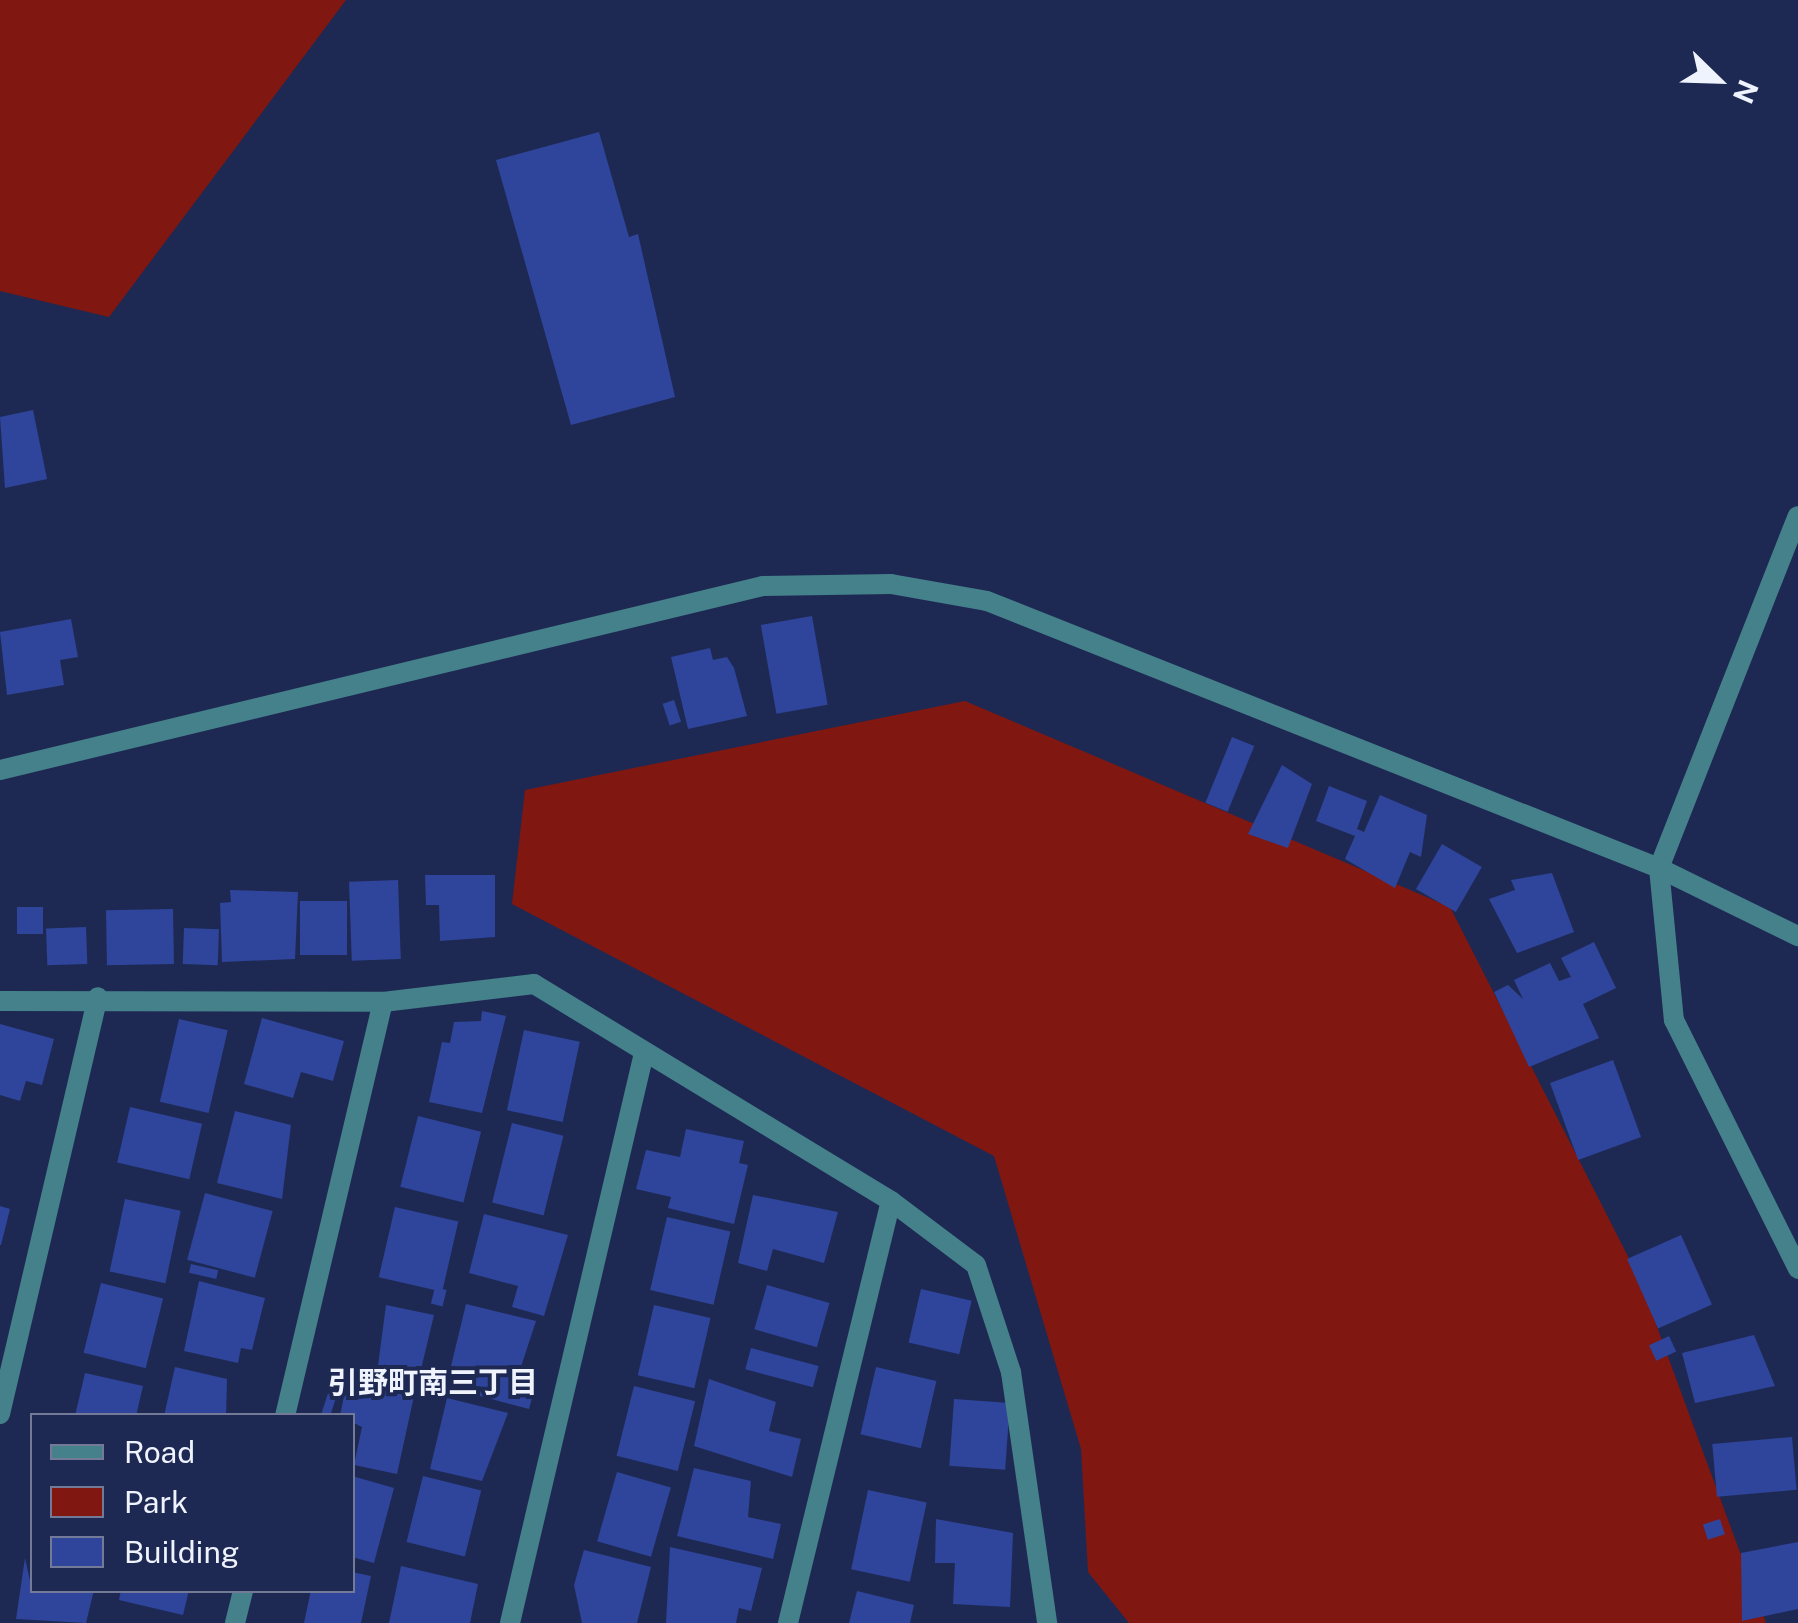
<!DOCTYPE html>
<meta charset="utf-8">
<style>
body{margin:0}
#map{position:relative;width:1798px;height:1623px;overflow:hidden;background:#1e2953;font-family:"Public Sans","Noto Sans JP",sans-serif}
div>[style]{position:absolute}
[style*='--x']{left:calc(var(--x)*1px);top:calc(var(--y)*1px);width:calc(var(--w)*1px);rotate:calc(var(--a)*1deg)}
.green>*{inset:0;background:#801710}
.building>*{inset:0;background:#2f449b;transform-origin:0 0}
.minor>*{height:20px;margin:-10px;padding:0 10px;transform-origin:10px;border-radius:10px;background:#45818b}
.tertiary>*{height:20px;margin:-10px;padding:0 10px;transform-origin:10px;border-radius:10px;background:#45818b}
span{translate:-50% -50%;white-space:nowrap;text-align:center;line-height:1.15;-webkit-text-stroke:8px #1e2953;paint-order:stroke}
.neighbourhood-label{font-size:30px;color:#eff3fe;font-weight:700}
.legend{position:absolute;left:30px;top:1413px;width:325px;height:180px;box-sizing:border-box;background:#1e2953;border:2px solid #727a97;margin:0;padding:12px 18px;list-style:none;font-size:30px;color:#eff3fe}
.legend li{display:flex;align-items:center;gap:20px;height:50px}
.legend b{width:50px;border:2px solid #727a97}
.north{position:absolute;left:1668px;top:30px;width:100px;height:100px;-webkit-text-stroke:8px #1e2953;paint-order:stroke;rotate:113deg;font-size:28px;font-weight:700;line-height:40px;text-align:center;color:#eff3fe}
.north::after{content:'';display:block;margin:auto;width:35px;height:45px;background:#eff3fe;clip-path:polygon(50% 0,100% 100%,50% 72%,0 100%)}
</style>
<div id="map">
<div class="green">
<i style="clip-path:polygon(0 0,346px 0,109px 317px,0 291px)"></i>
<i style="clip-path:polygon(965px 701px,1450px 907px,1639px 1278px,1766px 1623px,1129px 1623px,1088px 1572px,1081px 1449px,994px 1156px,512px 904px,525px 790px)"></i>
</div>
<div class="building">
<i style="clip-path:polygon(599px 132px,629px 237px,638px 234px,675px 397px,571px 425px,496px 160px)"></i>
<i style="clip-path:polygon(33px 410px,47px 479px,5px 488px,0 417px)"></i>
<i style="left:812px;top:616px;width:90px;height:52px;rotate:80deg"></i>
<i style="clip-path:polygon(71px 619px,78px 657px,60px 660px,64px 685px,7px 695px,0 632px)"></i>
<i style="clip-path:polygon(710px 648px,713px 660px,727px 657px,734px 668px,747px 716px,688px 729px,671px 657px)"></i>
<i style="left:674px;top:700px;width:23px;height:12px;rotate:72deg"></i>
<i style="left:1232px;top:737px;width:24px;height:71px;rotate:22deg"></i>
<i style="clip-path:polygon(1282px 765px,1312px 784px,1288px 848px,1248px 834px)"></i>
<i style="clip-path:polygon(1329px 786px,1367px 801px,1357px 829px,1364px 832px,1380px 795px,1427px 815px,1421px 857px,1410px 852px,1395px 888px,1345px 859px,1355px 836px,1316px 821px)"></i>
<i style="left:1442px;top:844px;width:46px;height:52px;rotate:30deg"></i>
<i style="clip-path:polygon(1552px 873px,1574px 932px,1517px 953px,1489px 899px,1515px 890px,1511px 880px)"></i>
<i style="clip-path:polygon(425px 875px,495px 875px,495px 937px,440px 941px,439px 905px,426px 905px)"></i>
<i style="left:398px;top:880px;width:79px;height:49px;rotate:88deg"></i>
<i style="clip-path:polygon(230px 890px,298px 892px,295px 959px,222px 962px,220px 903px,231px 902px)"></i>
<i style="left:300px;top:901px;width:47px;height:54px"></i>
<i style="left:17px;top:907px;width:26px;height:27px"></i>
<i style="left:173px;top:909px;width:55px;height:67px;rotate:89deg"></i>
<i style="left:86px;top:927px;width:37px;height:40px;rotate:88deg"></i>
<i style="left:184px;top:928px;width:35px;height:36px;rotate:2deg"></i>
<i style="clip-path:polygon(1594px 942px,1616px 988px,1583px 1004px,1599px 1038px,1529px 1067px,1494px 992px,1508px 985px,1523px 999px,1514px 980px,1550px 963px,1559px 981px,1571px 977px,1561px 958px)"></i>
<i style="clip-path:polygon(482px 1011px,506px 1016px,482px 1113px,429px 1102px,442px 1042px,450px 1043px,454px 1022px,481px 1021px)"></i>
<i style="clip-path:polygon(262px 1018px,344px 1041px,333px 1081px,301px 1072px,293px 1098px,244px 1084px)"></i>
<i style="left:179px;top:1019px;width:50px;height:85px;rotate:13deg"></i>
<i style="clip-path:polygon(0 1024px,54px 1039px,42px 1085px,26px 1081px,20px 1101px,0 1095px)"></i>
<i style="left:524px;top:1030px;width:57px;height:82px;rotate:12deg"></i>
<i style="left:1613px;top:1060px;width:82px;height:67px;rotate:70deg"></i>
<i style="left:130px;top:1107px;width:74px;height:57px;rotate:13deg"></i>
<i style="clip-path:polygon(235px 1111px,291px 1125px,282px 1199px,217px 1183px)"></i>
<i style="left:418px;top:1116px;width:65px;height:73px;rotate:14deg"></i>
<i style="left:512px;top:1123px;width:53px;height:82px;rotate:14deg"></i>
<i style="clip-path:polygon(686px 1129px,744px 1141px,739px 1163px,748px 1165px,734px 1224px,668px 1208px,671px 1197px,636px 1189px,646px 1150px,680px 1157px)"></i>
<i style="left:205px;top:1193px;width:70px;height:69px;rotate:15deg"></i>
<i style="clip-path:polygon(753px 1195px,838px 1212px,824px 1263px,773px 1249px,767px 1271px,738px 1263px)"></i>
<i style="left:125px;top:1199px;width:57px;height:74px;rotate:12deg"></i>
<i style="clip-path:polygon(0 1206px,10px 1209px,1px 1245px,0 1245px)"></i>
<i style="left:395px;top:1207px;width:65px;height:72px;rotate:13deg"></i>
<i style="clip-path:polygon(484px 1214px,568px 1235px,544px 1316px,512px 1307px,518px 1286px,469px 1273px)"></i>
<i style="left:667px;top:1217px;width:65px;height:75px;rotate:13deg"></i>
<i style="left:1681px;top:1235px;width:76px;height:59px;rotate:66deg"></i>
<i style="left:191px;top:1264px;width:28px;height:9px;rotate:13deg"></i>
<i style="clip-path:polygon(199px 1281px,265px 1298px,252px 1350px,241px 1348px,238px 1363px,184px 1351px)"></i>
<i style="left:101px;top:1283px;width:64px;height:72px;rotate:14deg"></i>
<i style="left:767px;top:1285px;width:65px;height:46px;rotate:16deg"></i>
<i style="left:435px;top:1287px;width:12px;height:17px;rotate:14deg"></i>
<i style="left:921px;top:1289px;width:52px;height:55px;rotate:13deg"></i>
<i style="clip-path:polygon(466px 1304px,536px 1321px,516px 1382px,535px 1387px,529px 1409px,461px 1391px,467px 1369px,451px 1366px)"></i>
<i style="clip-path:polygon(386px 1305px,434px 1315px,418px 1382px,377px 1373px)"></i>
<i style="left:654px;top:1305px;width:58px;height:72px;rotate:13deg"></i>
<i style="clip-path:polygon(1754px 1335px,1775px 1386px,1695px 1403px,1682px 1353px)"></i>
<i style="left:1669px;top:1336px;width:17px;height:22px;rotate:65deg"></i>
<i style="left:751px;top:1348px;width:70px;height:22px;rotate:15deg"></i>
<i style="clip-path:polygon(175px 1367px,227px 1379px,226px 1416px,164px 1416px)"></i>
<i style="left:876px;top:1367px;width:62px;height:69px;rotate:13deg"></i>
<i style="clip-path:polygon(85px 1373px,143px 1386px,136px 1416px,75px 1416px)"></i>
<i style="left:333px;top:1378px;width:9px;height:39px;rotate:18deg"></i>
<i style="clip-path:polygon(709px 1379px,776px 1402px,769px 1431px,801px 1439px,792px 1477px,694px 1446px)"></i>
<i style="clip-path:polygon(347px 1381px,414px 1396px,397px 1474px,354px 1465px,362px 1427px,340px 1416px)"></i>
<i style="left:634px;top:1386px;width:63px;height:72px;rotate:14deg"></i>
<i style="clip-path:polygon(447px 1398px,508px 1413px,482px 1481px,430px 1469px)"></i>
<i style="left:954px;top:1399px;width:56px;height:67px;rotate:4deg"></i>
<i style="left:1792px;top:1437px;width:53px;height:80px;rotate:85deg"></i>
<i style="clip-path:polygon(694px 1468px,751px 1481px,748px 1517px,781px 1524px,773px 1559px,677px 1536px)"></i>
<i style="left:617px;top:1472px;width:56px;height:72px;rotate:16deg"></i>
<i style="clip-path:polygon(352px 1476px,394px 1488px,374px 1563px,352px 1557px)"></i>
<i style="left:423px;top:1476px;width:60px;height:68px;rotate:14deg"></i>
<i style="left:868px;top:1490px;width:60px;height:81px;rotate:12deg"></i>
<i style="clip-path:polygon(936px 1519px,1013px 1533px,1010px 1607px,953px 1604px,955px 1563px,935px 1563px)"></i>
<i style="left:1720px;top:1519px;width:16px;height:18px;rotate:72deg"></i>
<i style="clip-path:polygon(1798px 1542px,1798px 1609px,1742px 1621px,1741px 1553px)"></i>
<i style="clip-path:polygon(670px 1547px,762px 1568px,751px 1611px,739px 1608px,736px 1623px,666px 1623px)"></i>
<i style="clip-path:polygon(584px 1550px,651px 1567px,637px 1623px,582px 1623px,574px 1585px)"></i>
<i style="clip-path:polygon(25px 1558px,32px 1590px,94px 1590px,86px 1623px,16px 1619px)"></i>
<i style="clip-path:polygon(401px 1566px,478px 1584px,470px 1623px,389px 1623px)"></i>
<i style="clip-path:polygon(352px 1572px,371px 1576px,361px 1623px,304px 1623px,311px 1590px,352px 1590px)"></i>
<i style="clip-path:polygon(121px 1590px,189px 1590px,183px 1615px,119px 1600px)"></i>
<i style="clip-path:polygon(857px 1591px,914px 1605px,910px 1623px,849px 1623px)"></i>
</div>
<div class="minor">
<i style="--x:0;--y:770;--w:785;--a:-13.56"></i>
<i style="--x:763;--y:586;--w:128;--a:-0.9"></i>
<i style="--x:891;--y:584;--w:97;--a:10"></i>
<i style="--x:987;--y:601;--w:723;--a:21.67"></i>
<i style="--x:1659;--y:868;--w:378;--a:-68.5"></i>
<i style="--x:1659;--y:868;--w:155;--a:26.1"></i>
<i style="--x:0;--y:1001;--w:383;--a:0.1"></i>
<i style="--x:383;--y:1002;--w:152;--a:-6.8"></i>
<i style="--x:534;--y:984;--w:418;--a:31.3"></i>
<i style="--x:891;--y:1201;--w:106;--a:37"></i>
<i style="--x:976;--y:1265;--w:113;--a:71.9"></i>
<i style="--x:1011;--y:1372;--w:254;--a:81.8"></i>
<i style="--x:0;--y:1414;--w:428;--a:-76.8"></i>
<i style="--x:285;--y:1416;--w:425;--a:-76.7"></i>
<i style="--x:235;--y:1623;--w:34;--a:-76"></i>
<i style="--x:510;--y:1623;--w:586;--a:-76.77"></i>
<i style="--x:788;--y:1623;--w:434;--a:-76.3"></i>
</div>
<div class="tertiary">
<i style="--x:1659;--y:868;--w:153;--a:84.4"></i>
<i style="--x:1674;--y:1020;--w:278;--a:63.5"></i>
</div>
<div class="neighbourhood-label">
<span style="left:433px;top:1382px">引野町南三丁目</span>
</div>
<ul class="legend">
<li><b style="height:12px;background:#45818b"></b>Road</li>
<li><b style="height:28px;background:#801710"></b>Park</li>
<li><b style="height:28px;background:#2f449b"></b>Building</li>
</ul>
<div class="north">N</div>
</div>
